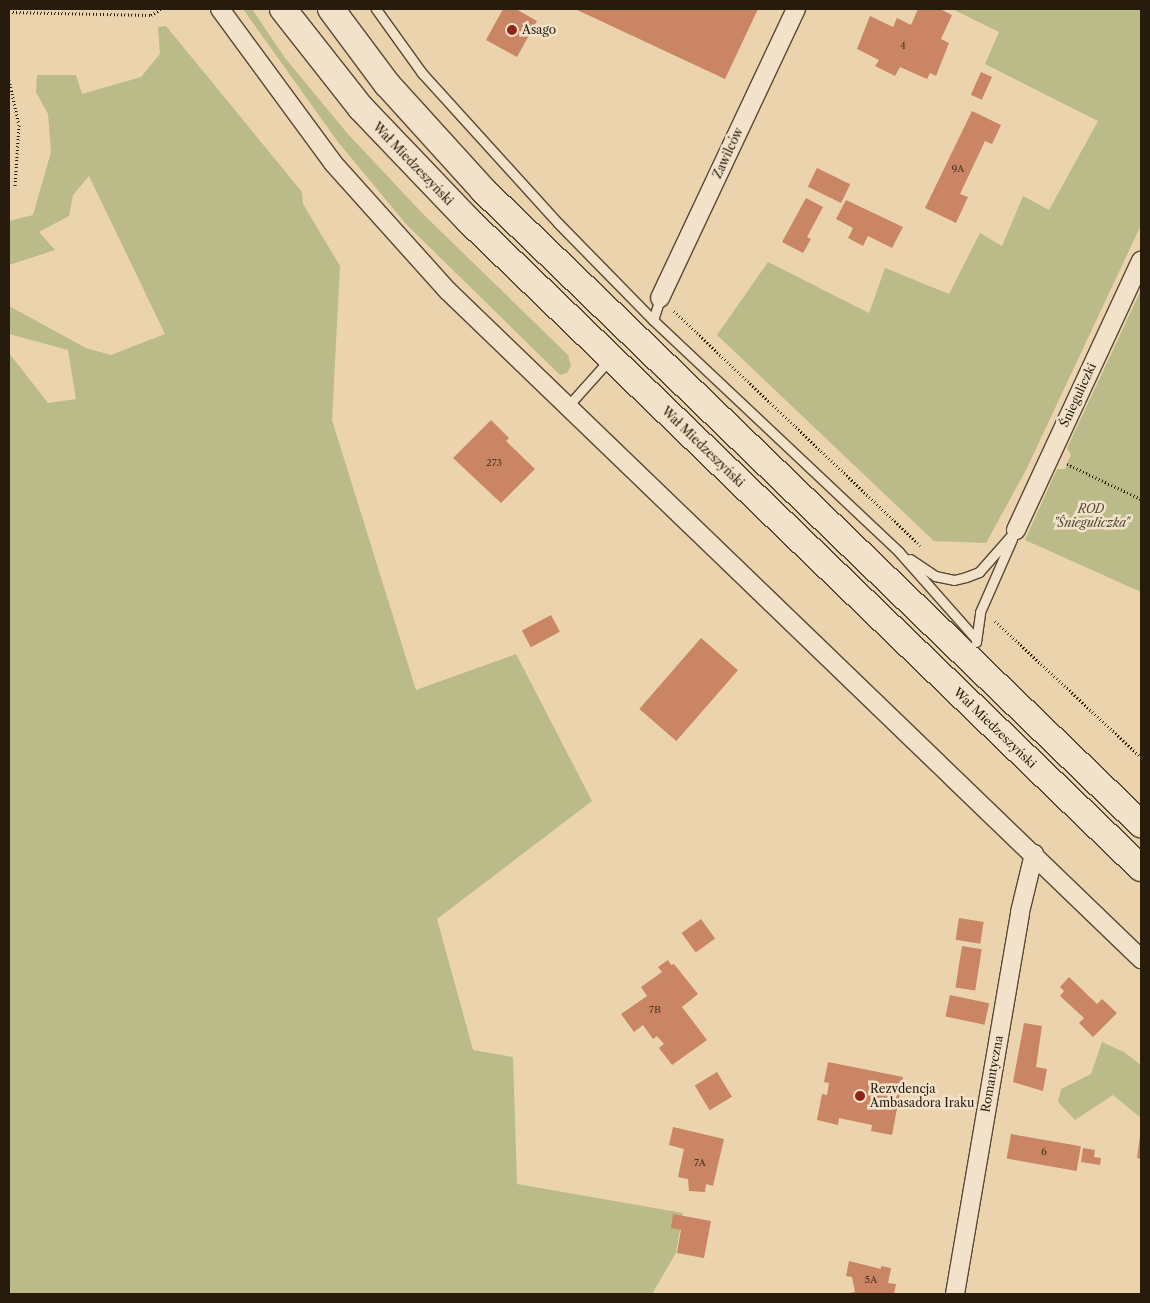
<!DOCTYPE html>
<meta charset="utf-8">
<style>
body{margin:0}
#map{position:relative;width:1150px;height:1303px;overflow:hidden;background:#ebd3ae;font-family:"Libre Caslon Text",serif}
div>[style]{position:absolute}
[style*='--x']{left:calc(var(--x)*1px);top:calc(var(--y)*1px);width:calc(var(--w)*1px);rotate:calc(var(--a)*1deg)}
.green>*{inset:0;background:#babb89}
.building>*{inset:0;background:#ca8564;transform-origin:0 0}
.path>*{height:3px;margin-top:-1.5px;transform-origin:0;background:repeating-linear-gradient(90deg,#271b0c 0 1px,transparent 0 3.5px)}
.roads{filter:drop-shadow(1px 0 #584934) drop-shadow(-1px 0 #584934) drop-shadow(0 1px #584934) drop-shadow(0 -1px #584934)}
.lane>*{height:9px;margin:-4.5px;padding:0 4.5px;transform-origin:4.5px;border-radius:4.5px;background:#f2e2ca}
.street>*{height:18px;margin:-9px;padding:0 9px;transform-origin:9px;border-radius:9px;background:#f2e2ca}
.secondary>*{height:26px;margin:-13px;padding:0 13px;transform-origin:13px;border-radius:13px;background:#f2e2ca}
.dots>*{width:14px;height:14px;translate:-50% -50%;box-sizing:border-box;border:2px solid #f2e2ca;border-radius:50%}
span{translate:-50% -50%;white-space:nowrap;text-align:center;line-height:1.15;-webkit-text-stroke:5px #f2e2ca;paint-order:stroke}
.number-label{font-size:10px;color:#503622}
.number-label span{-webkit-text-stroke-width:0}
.poi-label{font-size:12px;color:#271b0c}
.left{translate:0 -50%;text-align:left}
.street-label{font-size:12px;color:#271b0c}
.park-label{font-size:12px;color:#534b32;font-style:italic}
.frame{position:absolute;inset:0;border:10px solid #271b0c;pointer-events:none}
</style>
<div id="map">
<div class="green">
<i style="clip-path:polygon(243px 9px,252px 9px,285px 58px,347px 133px,422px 213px,568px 355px,571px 366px,567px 373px,560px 375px,406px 224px,338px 142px)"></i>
<i style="clip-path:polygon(952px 9px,1141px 9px,1141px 225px,1026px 470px,986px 543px,934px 541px,717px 335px,768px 262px,869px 313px,885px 268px,949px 294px,980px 233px,1002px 246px,1023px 196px,1049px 210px,1098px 121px,985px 64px,999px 32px)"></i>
<i style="clip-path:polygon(166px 26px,302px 192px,303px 204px,340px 266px,332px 420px,416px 690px,516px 654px,592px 801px,437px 919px,473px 1050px,513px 1057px,517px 1184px,683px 1213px,676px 1253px,652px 1294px,9px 1294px,9px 353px,48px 403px,76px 399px,68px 350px,9px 334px,9px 306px,86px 348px,111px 355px,165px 334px,89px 176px,73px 195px,69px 216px,39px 232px,55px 250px,9px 265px,9px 221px,33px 215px,51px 152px,48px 114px,36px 92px,37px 75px,76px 75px,82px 94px,141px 77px,160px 54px,158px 27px)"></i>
<i style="clip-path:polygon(1141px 290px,1141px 592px,1025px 540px,1057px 469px,1065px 469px,1067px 463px,1071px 455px,1067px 448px)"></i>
<i style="clip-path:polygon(1102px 1042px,1124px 1052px,1141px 1065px,1141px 1118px,1113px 1095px,1075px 1120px,1058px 1102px,1061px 1089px,1091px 1074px)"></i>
</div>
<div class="building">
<i style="clip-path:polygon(503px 9px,516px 9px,537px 21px,517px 57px,486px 40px)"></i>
<i style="clip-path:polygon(575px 9px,758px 9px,725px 79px)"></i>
<i style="clip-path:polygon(918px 9px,940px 9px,952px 15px,941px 39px,949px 43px,936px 76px,930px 73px,927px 79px,900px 67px,895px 76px,875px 66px,879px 60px,857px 49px,870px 16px,893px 27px,897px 18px,911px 25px)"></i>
<i style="left:981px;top:72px;width:12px;height:25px;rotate:24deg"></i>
<i style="clip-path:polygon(972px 111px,1001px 125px,992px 144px,985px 141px,960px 194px,968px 197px,956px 223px,925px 208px)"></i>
<i style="left:817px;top:168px;width:37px;height:21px;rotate:26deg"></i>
<i style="clip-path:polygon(806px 198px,823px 207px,807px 237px,811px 239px,803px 253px,782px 242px)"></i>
<i style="clip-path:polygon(846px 200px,903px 227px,892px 248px,868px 236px,863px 246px,848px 238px,853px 228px,836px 219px)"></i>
<i style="clip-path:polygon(491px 420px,509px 438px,506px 441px,535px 469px,501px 503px,453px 458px)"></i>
<i style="left:551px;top:615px;width:19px;height:33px;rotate:62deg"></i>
<i style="left:701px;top:638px;width:49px;height:94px;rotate:41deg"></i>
<i style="left:959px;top:918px;width:25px;height:22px;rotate:9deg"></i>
<i style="left:701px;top:919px;width:24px;height:24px;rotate:54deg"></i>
<i style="left:962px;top:946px;width:20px;height:42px;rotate:9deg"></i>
<i style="clip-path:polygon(668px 960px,671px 965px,674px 964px,698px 994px,682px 1007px,707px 1040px,672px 1065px,659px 1048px,664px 1044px,657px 1036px,653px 1039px,643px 1025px,634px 1032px,621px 1014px,647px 996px,641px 987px,662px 972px,658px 967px)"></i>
<i style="clip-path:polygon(1069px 977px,1097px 1004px,1102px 999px,1117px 1013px,1093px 1037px,1079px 1023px,1084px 1018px,1060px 996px,1064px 991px,1060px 987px)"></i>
<i style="left:950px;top:995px;width:40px;height:22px;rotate:12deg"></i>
<i style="clip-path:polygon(1024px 1023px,1042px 1026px,1036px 1067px,1047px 1069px,1043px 1091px,1013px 1082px)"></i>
<i style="clip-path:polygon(828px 1062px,903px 1077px,892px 1135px,871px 1131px,872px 1125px,839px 1118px,838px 1125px,817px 1120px,822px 1094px,827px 1095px,829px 1083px,824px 1082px)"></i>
<i style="left:717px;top:1072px;width:29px;height:26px;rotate:59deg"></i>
<i style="clip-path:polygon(673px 1127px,724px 1139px,713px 1186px,706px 1184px,705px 1192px,689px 1191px,688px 1179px,678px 1177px,684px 1149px,669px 1145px)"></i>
<i style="left:1011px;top:1134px;width:71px;height:25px;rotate:10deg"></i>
<i style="clip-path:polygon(1140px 1136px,1141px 1137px,1141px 1159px,1137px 1158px)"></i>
<i style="clip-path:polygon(1083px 1148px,1095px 1150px,1094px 1157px,1101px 1158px,1100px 1165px,1081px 1162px)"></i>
<i style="clip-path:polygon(673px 1214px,711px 1221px,704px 1258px,677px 1253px,681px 1230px,671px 1228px)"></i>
<i style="clip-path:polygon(849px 1261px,881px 1269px,881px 1266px,891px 1268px,888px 1283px,896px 1284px,894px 1294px,844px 1294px,855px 1292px,852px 1277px,846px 1276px)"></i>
</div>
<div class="path">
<i style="--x:9;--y:12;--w:142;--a:1.2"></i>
<i style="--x:151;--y:15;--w:12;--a:-31"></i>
<i style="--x:9;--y:80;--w:46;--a:77.5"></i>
<i style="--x:19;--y:125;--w:61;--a:93.8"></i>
<i style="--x:674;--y:311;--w:340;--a:43.6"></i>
<i style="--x:1067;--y:464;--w:82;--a:25.3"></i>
<i style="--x:995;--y:621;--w:200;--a:43"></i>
</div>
<div class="roads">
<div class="lane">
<i style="--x:376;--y:9;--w:79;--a:54.3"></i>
<i style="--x:422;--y:73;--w:202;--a:47.8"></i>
<i style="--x:558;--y:223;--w:136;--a:45.6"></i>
<i style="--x:653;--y:320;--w:338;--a:43.3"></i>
<i style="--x:899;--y:552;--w:116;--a:48.5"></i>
<i style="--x:653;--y:320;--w:23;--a:-72"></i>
<i style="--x:567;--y:407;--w:64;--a:-48.1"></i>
<i style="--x:910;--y:559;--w:30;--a:34"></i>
<i style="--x:935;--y:576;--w:19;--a:12"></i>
<i style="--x:954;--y:580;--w:12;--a:-14"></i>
<i style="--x:966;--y:577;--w:14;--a:-21"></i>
<i style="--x:979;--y:572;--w:56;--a:-48.6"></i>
<i style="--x:976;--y:642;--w:30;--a:-82"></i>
<i style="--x:980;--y:612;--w:80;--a:-66.3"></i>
</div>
<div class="street">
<i style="--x:220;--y:9;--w:191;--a:53.7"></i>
<i style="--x:333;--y:163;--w:172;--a:48.1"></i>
<i style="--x:448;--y:291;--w:963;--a:43.95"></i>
<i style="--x:660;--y:298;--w:319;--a:-64.8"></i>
<i style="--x:1016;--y:530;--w:297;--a:-65.1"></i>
<i style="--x:955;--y:1294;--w:387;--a:-80.3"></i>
<i style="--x:1020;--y:912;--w:60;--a:-76.4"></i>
</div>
<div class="secondary">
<i style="--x:283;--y:9;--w:126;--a:51.8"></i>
<i style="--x:361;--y:108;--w:155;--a:46.3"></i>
<i style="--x:468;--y:220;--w:934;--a:43.92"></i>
<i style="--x:331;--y:9;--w:94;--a:53.3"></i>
<i style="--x:387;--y:84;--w:143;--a:47.8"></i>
<i style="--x:483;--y:190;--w:914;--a:43.94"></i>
</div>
</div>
<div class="dots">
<i style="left:512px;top:30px;background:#8f2418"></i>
<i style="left:860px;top:1096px;background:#8f2418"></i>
</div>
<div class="number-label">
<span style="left:903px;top:46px">4</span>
<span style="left:958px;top:169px">9A</span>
<span style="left:494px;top:463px">273</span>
<span style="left:655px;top:1010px">7B</span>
<span style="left:1044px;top:1152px">6</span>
<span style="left:700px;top:1163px">7A</span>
<span style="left:871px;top:1280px">5A</span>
</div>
<div class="poi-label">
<span class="left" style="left:522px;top:30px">Asago</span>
<span class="left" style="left:870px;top:1096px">Rezydencja<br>Ambasadora Iraku</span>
</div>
<div class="street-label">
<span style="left:728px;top:153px;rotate:-65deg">Zawilców</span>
<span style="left:413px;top:164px;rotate:46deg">Wał Miedzeszyński</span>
<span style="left:1078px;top:395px;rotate:-65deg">Śnieguliczki</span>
<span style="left:703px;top:447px;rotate:44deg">Wał Miedzeszyński</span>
<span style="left:995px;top:728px;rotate:44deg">Wał Miedzeszyński</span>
<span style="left:992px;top:1074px;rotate:-80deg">Romantyczna</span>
</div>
<div class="park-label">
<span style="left:1091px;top:516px">ROD<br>"Śnieguliczka"</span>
</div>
<div class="frame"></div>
</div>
